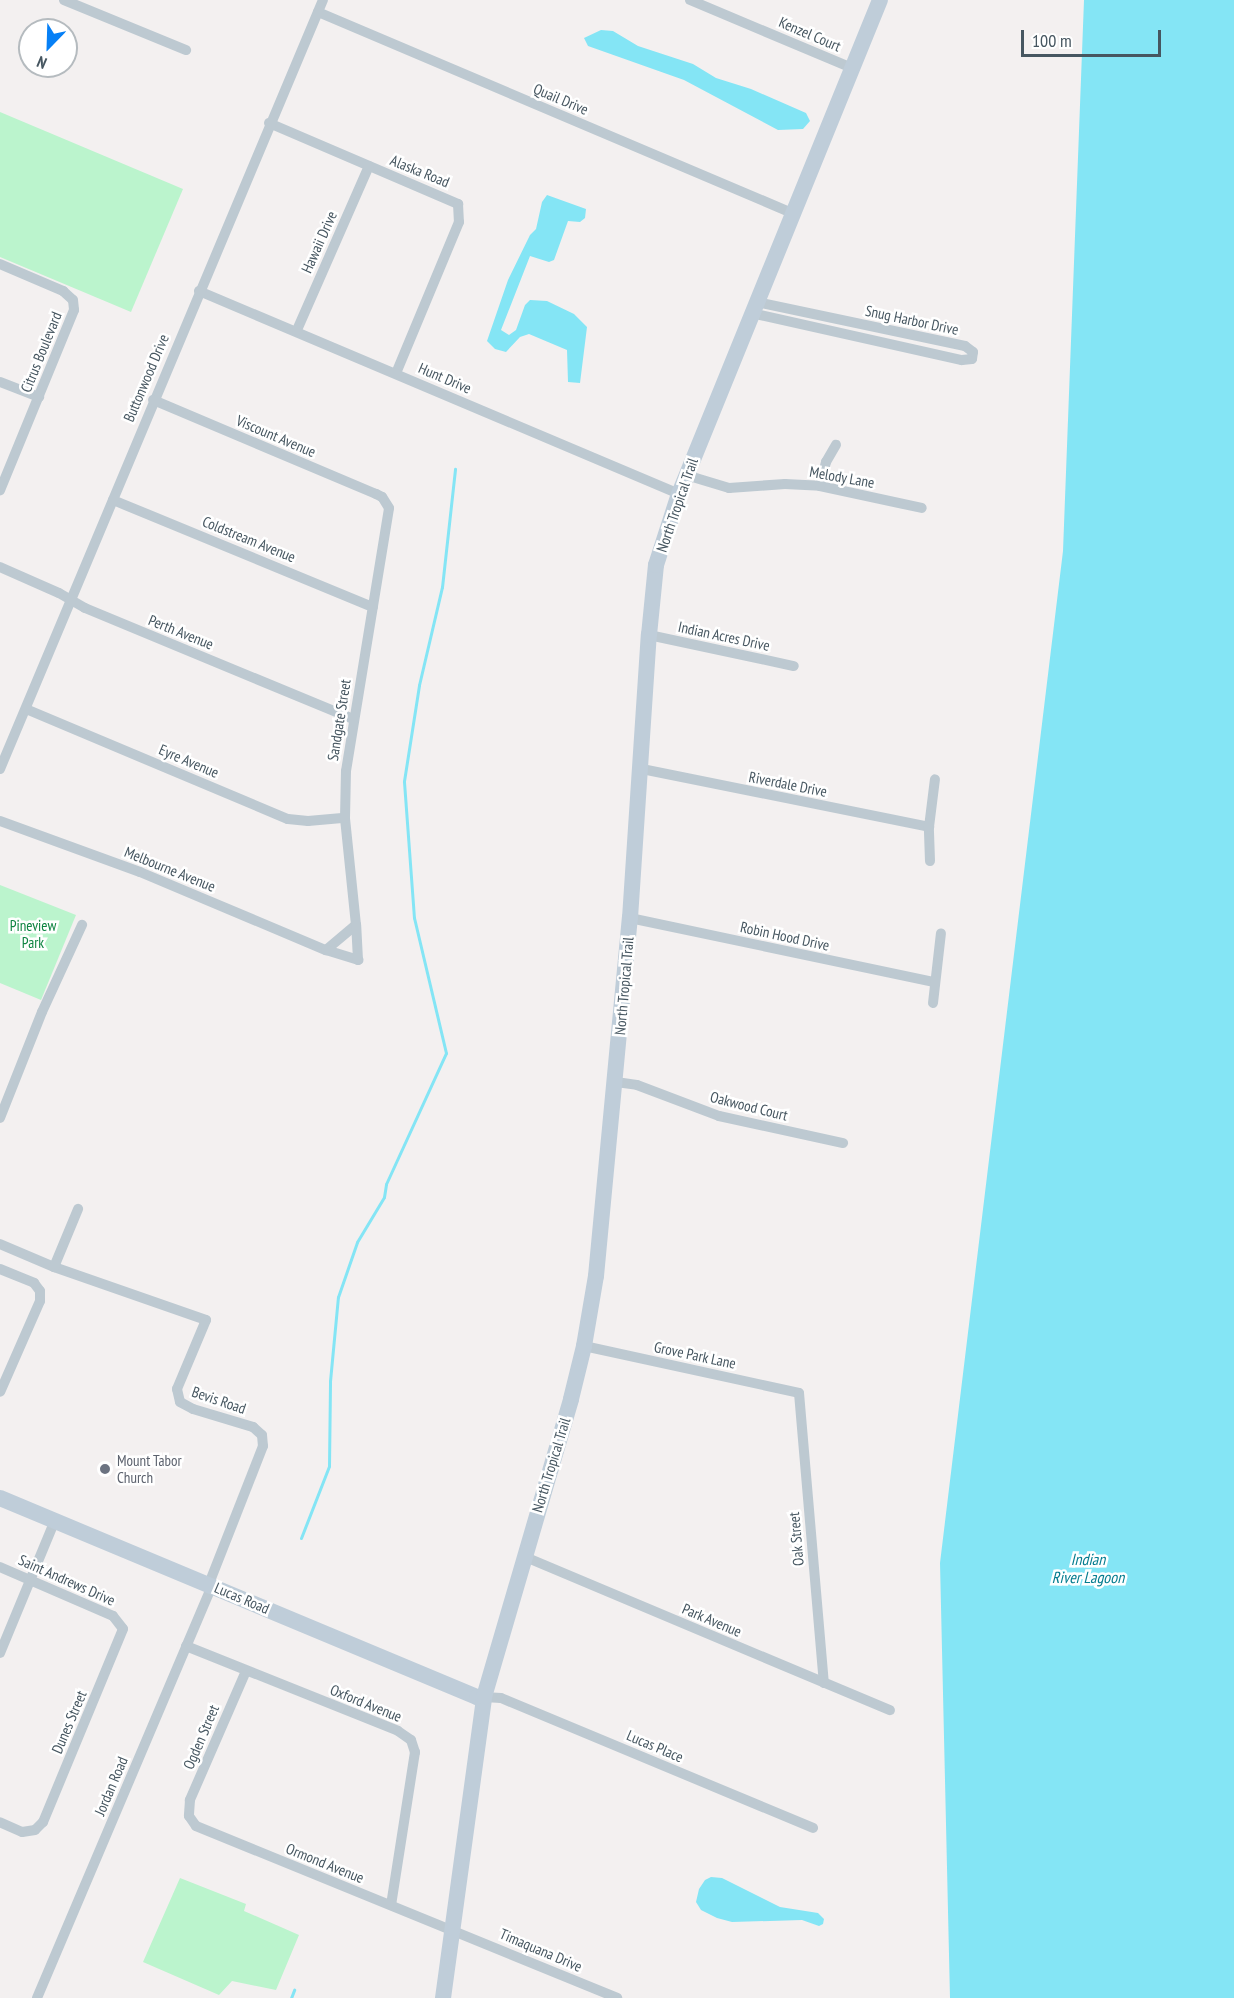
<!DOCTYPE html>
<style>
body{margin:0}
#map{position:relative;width:1234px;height:1998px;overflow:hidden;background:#f3f0f0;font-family:"PT Sans Narrow",sans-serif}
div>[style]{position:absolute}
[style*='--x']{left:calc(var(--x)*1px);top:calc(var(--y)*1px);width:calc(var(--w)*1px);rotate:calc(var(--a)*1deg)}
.green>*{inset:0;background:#bbf4cd}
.water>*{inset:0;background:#84e5f5}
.stream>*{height:3px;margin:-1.5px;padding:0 1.5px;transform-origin:1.5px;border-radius:1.5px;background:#84e5f5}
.street>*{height:10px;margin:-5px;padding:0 5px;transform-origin:5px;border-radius:5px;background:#bdc9d1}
.secondary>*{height:16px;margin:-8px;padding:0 8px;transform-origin:8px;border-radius:8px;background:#bfcdd9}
.dots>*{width:16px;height:16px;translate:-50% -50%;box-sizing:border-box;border:3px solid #fff;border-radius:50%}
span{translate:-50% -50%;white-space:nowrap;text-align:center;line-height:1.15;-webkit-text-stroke:5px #fff;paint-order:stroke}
.street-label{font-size:15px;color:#465660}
.park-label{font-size:15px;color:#0e8441}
.worship-label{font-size:15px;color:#5b616d}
.left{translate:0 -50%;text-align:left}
.water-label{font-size:16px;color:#047c8f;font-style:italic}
.north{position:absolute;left:18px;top:18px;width:60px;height:60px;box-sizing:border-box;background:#fff;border:2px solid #b5bbbf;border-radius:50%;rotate:203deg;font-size:16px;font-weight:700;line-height:24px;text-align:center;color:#465660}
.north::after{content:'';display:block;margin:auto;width:21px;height:27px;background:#0780f6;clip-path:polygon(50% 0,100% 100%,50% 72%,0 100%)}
.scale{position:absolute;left:1021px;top:30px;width:140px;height:27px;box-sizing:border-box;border:3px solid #465660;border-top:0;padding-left:8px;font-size:18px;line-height:21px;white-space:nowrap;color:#465660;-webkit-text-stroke:4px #fff;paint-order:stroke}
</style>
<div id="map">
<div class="green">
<i style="clip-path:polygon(0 112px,183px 189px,131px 312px,0 257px)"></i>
<i style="clip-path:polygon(0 885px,76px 915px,41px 1000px,0 983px)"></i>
<i style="clip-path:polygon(180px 1878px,246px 1904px,244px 1911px,299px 1935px,276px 1990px,232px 1981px,219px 1995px,143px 1962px)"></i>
</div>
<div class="water">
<i style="clip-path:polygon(1084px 0,1234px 0,1234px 1998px,950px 1998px,940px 1563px,1063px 551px)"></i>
<i style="clip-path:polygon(601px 30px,613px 31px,638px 46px,693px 64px,716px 78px,751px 89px,806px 113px,810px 121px,803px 129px,778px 130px,684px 80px,588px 46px,584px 38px)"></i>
<i style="clip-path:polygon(547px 195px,586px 209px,585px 218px,580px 222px,568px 221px,554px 260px,549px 262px,530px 256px,501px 330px,509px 335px,516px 330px,525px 305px,530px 300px,547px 301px,574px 314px,587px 327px,580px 383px,568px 382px,567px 350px,529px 334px,520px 337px,506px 352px,495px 349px,487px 341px,508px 280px,530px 235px,536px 229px,542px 202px)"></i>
<i style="clip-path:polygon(711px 1877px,722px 1878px,780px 1907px,818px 1913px,824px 1919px,823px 1924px,819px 1926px,802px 1920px,732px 1922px,717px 1918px,701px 1910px,696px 1902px,699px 1889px,705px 1880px)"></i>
</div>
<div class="stream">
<i style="--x:301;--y:1538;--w:77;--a:-68.7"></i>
<i style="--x:329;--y:1466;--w:85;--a:-89.3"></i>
<i style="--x:330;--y:1381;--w:84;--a:-84.6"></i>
<i style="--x:338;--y:1297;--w:58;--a:-70.9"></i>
<i style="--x:357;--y:1242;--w:52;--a:-59"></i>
<i style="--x:384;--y:1197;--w:13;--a:-81"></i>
<i style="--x:386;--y:1184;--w:144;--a:-65.4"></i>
<i style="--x:446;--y:1053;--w:139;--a:-103.3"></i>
<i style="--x:414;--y:918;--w:137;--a:-94.2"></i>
<i style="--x:404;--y:781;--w:97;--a:-81.1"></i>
<i style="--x:419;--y:685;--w:101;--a:-76.8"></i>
<i style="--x:442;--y:587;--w:119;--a:-83.7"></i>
<i style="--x:291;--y:1998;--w:9;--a:-69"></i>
</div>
<div class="street">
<i style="--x:64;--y:0;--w:132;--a:22.3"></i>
<i style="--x:690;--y:0;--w:176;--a:22.8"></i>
<i style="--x:318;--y:12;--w:515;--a:22.98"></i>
<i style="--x:269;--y:123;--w:206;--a:23.2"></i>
<i style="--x:458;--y:204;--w:18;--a:87"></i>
<i style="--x:459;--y:222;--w:164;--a:112.6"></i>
<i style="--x:0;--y:264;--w:69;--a:23.2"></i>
<i style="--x:63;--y:291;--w:13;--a:42"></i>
<i style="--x:73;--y:300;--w:10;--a:84"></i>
<i style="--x:74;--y:310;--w:195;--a:112.3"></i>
<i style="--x:199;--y:291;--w:521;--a:22.92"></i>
<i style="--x:751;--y:313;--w:216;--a:12.6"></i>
<i style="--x:962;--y:360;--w:10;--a:-6"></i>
<i style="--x:972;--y:359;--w:7;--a:-82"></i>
<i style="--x:973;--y:352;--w:10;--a:-143"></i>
<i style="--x:965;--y:346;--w:214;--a:-168.1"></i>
<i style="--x:297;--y:330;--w:179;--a:-66.3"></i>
<i style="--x:0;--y:382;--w:42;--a:21"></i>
<i style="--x:686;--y:475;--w:45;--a:16.8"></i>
<i style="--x:729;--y:488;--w:56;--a:-4.1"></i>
<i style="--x:785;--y:484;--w:35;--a:3"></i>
<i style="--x:820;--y:486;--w:104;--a:12.2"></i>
<i style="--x:820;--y:486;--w:25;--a:-76"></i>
<i style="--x:826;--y:462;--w:20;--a:-60"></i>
<i style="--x:113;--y:500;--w:281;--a:22.4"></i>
<i style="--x:0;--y:567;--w:64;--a:23.8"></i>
<i style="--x:59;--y:593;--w:30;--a:30"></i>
<i style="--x:85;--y:608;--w:290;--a:22.5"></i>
<i style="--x:649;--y:635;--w:148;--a:12.1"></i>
<i style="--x:26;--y:709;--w:284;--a:22.8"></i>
<i style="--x:288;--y:819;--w:20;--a:6"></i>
<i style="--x:308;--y:821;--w:37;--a:-5"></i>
<i style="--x:0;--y:769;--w:834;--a:-67.22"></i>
<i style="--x:642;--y:769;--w:293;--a:11.4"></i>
<i style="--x:0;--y:821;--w:149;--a:20"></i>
<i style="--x:140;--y:872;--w:202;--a:22.8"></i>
<i style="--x:326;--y:950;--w:39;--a:-40"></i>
<i style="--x:356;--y:925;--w:108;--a:-95.9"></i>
<i style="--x:345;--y:818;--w:47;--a:-88.8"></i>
<i style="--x:346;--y:771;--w:266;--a:-80.7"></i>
<i style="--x:389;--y:508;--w:13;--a:-122"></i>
<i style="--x:382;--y:497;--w:7;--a:-153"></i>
<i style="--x:376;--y:494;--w:242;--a:-157.1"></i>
<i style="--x:930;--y:861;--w:34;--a:-92"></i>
<i style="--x:929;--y:827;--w:48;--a:-82.9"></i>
<i style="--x:630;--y:918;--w:311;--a:11.9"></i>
<i style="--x:326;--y:950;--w:34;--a:17"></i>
<i style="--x:358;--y:960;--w:35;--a:-93"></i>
<i style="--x:933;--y:1003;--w:70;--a:-83.5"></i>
<i style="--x:616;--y:1082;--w:21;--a:8"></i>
<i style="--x:637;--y:1085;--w:88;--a:20.7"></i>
<i style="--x:719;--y:1116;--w:127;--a:12.3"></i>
<i style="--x:0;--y:1118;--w:114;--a:-68.4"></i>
<i style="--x:42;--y:1012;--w:96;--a:-65.3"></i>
<i style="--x:0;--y:1244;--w:59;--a:23.1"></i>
<i style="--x:54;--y:1267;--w:161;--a:19.2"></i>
<i style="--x:206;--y:1320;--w:75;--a:112.8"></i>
<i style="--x:177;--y:1389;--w:13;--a:77"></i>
<i style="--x:180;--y:1402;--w:15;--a:28"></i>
<i style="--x:193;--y:1409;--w:63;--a:16.7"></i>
<i style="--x:253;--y:1427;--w:12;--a:42"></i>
<i style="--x:262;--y:1435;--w:11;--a:85"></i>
<i style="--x:263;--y:1446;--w:148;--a:111.4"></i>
<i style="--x:54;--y:1267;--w:63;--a:-67.5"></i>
<i style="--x:0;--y:1269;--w:37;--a:22"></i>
<i style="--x:34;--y:1283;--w:10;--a:53"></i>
<i style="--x:40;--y:1291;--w:10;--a:90"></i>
<i style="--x:40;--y:1301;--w:99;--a:113.7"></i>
<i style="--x:584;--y:1346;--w:220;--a:12.3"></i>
<i style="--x:799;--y:1393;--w:291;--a:85.1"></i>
<i style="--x:523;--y:1556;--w:398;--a:22.8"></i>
<i style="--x:0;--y:1567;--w:123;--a:23.4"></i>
<i style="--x:113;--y:1616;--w:16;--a:52"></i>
<i style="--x:123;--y:1629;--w:209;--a:112.5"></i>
<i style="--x:43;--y:1822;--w:11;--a:135"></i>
<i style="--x:35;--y:1830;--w:13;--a:171"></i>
<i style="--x:22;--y:1832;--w:24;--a:-156"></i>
<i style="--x:186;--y:1646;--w:228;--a:21.8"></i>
<i style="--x:398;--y:1731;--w:16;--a:35"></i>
<i style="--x:411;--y:1740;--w:13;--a:72"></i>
<i style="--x:415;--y:1752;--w:155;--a:98.9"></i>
<i style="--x:0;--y:1653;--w:144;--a:-67.5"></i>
<i style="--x:246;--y:1671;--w:141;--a:113.5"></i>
<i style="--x:190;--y:1800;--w:16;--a:94"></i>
<i style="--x:189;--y:1816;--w:12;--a:55"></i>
<i style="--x:196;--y:1826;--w:455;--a:22.2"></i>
<i style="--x:484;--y:1697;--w:17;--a:3"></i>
<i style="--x:501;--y:1698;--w:338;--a:22.6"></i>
<i style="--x:37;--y:1998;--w:448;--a:-67"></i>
</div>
<div class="secondary">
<i style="--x:0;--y:1498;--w:517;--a:22.65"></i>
<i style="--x:477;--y:1697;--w:7;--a:0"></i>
<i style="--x:443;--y:1998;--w:304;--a:-82.2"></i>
<i style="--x:484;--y:1697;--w:310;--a:-73.7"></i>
<i style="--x:571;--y:1399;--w:55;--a:-76.2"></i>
<i style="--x:584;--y:1346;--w:71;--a:-80.3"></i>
<i style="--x:596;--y:1276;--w:360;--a:-84.6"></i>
<i style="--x:630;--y:918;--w:284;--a:-86.2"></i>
<i style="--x:649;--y:635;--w:70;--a:-84.3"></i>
<i style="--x:656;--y:565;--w:75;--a:-72.1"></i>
<i style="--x:679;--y:494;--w:533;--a:-67.86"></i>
</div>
<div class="dots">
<i style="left:105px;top:1469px;background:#6b7280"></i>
</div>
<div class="street-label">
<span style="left:810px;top:34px;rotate:23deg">Kenzel Court</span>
<span style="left:561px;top:99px;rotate:23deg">Quail Drive</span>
<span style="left:420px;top:171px;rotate:22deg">Alaska Road</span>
<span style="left:319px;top:242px;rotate:-66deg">Hawaii Drive</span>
<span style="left:912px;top:320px;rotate:12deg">Snug Harbor Drive</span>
<span style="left:41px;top:352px;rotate:-68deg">Citrus Boulevard</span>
<span style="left:146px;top:378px;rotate:-67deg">Buttonwood Drive</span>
<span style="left:445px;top:378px;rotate:23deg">Hunt Drive</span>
<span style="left:276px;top:436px;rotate:23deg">Viscount Avenue</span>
<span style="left:842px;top:477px;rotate:10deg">Melody Lane</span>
<span style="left:677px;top:505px;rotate:-71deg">North Tropical Trail</span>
<span style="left:249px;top:539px;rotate:22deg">Coldstream Avenue</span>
<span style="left:181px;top:632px;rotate:22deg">Perth Avenue</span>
<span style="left:724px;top:636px;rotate:12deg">Indian Acres Drive</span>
<span style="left:339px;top:720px;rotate:-81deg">Sandgate Street</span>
<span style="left:189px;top:761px;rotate:23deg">Eyre Avenue</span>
<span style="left:788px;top:784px;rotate:11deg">Riverdale Drive</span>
<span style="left:170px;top:869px;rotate:22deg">Melbourne Avenue</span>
<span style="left:785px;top:936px;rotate:12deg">Robin Hood Drive</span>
<span style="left:624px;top:986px;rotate:-85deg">North Tropical Trail</span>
<span style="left:749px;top:1106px;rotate:14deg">Oakwood Court</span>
<span style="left:695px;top:1355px;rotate:12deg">Grove Park Lane</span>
<span style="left:219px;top:1400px;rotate:19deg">Bevis Road</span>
<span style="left:551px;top:1465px;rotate:-73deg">North Tropical Trail</span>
<span style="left:796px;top:1539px;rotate:-95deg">Oak Street</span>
<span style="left:67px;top:1580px;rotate:24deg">Saint Andrews Drive</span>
<span style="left:242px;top:1598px;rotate:23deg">Lucas Road</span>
<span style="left:712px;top:1620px;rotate:23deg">Park Avenue</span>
<span style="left:366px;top:1703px;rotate:22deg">Oxford Avenue</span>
<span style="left:69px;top:1722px;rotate:-67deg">Dunes Street</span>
<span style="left:201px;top:1737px;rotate:-67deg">Ogden Street</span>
<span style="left:655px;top:1746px;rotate:23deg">Lucas Place</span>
<span style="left:111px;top:1786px;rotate:-67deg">Jordan Road</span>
<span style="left:325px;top:1863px;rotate:22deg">Ormond Avenue</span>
<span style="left:541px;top:1950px;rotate:23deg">Timaquana Drive</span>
</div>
<div class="park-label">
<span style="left:33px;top:934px">Pineview<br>Park</span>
</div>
<div class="worship-label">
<span class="left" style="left:117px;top:1469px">Mount Tabor<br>Church</span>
</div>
<div class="water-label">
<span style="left:1088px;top:1568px">Indian<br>River Lagoon</span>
</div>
<div class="north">N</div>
<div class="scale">100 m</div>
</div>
